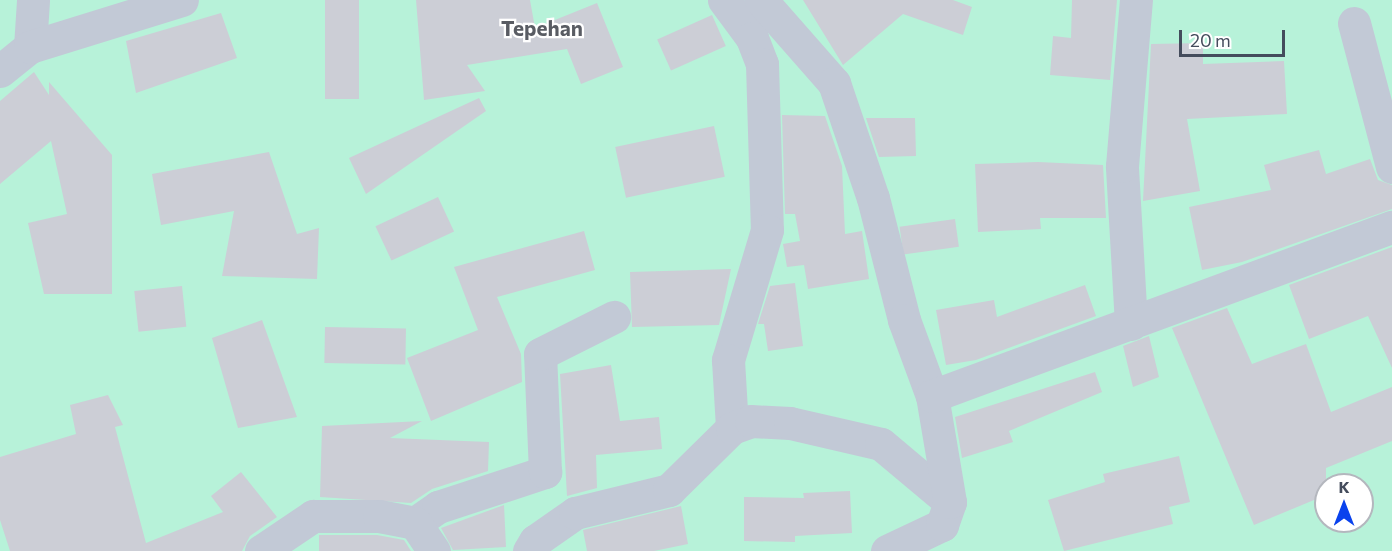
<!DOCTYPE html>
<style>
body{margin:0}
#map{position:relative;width:1392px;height:551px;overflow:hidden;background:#f0eeed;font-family:Commissioner,sans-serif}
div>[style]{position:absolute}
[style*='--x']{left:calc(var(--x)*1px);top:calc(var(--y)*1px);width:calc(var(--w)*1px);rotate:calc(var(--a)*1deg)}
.green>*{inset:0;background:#b7f2d9}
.building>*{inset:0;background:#ccced6;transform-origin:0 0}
.minor>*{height:33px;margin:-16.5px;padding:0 16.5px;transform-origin:16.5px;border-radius:16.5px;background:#c2c9d6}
span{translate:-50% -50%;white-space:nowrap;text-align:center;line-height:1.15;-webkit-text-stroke:4.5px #fff;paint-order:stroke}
.quarter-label{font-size:21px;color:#595c63;font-weight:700}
.north{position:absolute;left:1314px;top:473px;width:60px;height:60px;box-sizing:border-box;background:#fff;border:2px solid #b4b7be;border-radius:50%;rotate:0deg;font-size:16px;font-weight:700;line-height:24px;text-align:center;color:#444c5c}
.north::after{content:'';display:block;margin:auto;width:21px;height:27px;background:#0a42ed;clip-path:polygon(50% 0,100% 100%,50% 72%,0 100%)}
.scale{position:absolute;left:1179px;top:30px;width:106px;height:27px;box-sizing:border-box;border:3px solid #444c5c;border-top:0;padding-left:8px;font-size:18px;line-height:21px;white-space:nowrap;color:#444c5c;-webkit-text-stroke:4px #fff;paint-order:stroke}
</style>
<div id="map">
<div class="green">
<i style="clip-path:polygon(evenodd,0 0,1392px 0,1392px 551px,0 551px,0 0,1326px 485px,1362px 485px,1362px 521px,1326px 521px,1326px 485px)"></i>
</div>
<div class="building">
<i style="left:325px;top:0;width:34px;height:99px"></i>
<i style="clip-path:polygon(416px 0,530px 0,535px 28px,597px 3px,623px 67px,581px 84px,567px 49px,467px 65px,485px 91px,424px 100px)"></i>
<i style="clip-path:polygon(803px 0,953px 0,972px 7px,963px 35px,903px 14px,843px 65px)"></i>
<i style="clip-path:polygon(1072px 0,1117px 0,1110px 80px,1050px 75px,1053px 36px,1071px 38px)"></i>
<i style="clip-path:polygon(221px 13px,237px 58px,136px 93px,126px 41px)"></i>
<i style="left:712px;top:15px;width:34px;height:60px;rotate:66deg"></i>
<i style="clip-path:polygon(1203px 43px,1203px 64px,1284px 61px,1287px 114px,1187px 119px,1200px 191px,1143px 201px,1151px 44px)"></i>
<i style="clip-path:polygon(34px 72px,49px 95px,49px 82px,112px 155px,112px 294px,44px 294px,28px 223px,67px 214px,51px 141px,0 184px,0 101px)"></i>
<i style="clip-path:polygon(479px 98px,486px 111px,366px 194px,349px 158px)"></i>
<i style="clip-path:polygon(782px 115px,825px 116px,842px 166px,845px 234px,862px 231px,869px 279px,808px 289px,804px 265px,787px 267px,783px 244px,800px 241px,795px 214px,785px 214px)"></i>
<i style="clip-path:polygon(866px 118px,915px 118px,916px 156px,879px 157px)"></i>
<i style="left:714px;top:126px;width:52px;height:101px;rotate:78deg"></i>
<i style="clip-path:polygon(1319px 150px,1326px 174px,1370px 159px,1378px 180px,1392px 185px,1392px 209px,1242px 262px,1202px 270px,1189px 207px,1271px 190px,1264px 165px)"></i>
<i style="clip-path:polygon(269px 152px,297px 234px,319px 228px,317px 279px,222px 276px,234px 211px,161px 225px,152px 174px)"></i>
<i style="clip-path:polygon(1038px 162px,1103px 165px,1106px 218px,1040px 218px,1041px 229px,978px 232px,975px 164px)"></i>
<i style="left:438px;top:197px;width:38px;height:69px;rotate:65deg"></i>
<i style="left:955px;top:219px;width:28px;height:56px;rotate:82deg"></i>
<i style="clip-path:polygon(584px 231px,595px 270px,497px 297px,521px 354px,522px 382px,431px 421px,407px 358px,478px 330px,454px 267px)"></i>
<i style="clip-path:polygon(1392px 247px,1392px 368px,1368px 316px,1309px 339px,1289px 285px)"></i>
<i style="clip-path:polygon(731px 269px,719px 325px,632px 327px,630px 272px)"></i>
<i style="clip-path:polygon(795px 283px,803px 346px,768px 351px,764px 324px,758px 324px,770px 286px)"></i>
<i style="clip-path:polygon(1085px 285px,1096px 316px,976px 360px,946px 365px,936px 310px,994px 300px,997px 317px)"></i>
<i style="left:182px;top:286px;width:41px;height:48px;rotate:84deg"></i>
<i style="clip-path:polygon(1227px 308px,1252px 364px,1306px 344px,1331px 412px,1392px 387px,1392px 441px,1326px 468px,1326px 495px,1254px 525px,1172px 328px)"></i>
<i style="clip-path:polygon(262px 320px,297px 417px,238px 428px,212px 338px)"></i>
<i style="left:325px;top:327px;width:81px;height:36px;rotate:1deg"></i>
<i style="clip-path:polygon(1149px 336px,1159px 377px,1133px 387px,1123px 346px)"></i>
<i style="clip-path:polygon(611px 365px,620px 421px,659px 417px,662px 449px,596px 455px,597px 488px,567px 496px,560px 374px)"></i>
<i style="clip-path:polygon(1095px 372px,1102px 392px,1009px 431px,1013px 442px,962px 458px,955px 417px)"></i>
<i style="clip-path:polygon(108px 395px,123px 425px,115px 427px,146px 543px,223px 512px,211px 496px,241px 472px,277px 517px,250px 536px,242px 551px,10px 551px,0 520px,0 457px,76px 434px,70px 405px)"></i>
<i style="clip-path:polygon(422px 421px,390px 438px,489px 442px,488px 471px,432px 489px,411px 503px,320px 497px,322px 426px)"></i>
<i style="clip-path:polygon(1179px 456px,1190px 502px,1169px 507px,1173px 524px,1064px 551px,1048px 500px,1105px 482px,1103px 474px)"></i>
<i style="clip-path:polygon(850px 491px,852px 533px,795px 536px,795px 542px,744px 541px,744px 497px,804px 498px,803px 493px)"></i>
<i style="clip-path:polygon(504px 505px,506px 547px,453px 550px,441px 528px)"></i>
<i style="clip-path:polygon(681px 506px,688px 544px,654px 551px,587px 551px,583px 530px)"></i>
<i style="clip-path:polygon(319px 535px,377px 535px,404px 540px,411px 551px,319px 551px)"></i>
</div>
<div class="minor">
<i style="--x:724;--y:0;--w:47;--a:53.6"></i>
<i style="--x:752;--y:38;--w:28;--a:69"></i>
<i style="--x:762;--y:64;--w:166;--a:88.3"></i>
<i style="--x:767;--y:230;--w:136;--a:106.7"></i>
<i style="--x:728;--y:360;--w:68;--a:86.6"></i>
<i style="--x:761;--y:0;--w:111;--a:48.7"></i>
<i style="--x:834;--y:83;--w:121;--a:71.3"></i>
<i style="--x:873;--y:198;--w:126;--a:75.7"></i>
<i style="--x:904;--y:320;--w:81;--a:69.8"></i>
<i style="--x:1354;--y:23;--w:149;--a:75.2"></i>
<i style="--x:30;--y:47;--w:47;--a:-86.3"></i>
<i style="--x:0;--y:71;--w:38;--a:-39"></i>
<i style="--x:30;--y:47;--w:159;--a:-17.2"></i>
<i style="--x:1131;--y:324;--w:158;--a:-93.3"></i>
<i style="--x:1122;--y:166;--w:167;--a:-85.2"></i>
<i style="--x:415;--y:523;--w:28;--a:-35"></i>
<i style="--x:438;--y:507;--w:113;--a:-18.1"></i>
<i style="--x:545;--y:472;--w:118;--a:-92.4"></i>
<i style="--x:540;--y:354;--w:83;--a:-26.6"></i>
<i style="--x:261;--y:551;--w:63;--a:-33.9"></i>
<i style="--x:313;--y:516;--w:66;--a:0"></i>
<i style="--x:379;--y:516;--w:37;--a:11"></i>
<i style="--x:415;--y:523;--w:34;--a:56"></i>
<i style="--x:529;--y:551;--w:12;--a:-59"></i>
<i style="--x:535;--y:541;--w:49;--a:-35"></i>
<i style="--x:575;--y:513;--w:97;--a:-13.7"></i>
<i style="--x:669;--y:490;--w:88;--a:-44.5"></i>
<i style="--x:732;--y:428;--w:20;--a:-20"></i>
<i style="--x:751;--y:421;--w:39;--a:3"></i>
<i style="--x:790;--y:423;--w:93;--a:13"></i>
<i style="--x:881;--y:444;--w:90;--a:40"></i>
<i style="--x:887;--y:551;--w:61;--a:-25.3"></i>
<i style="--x:942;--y:525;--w:24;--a:-71"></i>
<i style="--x:950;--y:502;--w:108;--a:-99.6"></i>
<i style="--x:932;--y:396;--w:490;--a:-20.2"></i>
</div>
<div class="quarter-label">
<span style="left:542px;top:28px">Tepehan</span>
</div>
<div class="north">K</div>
<div class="scale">20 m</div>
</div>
